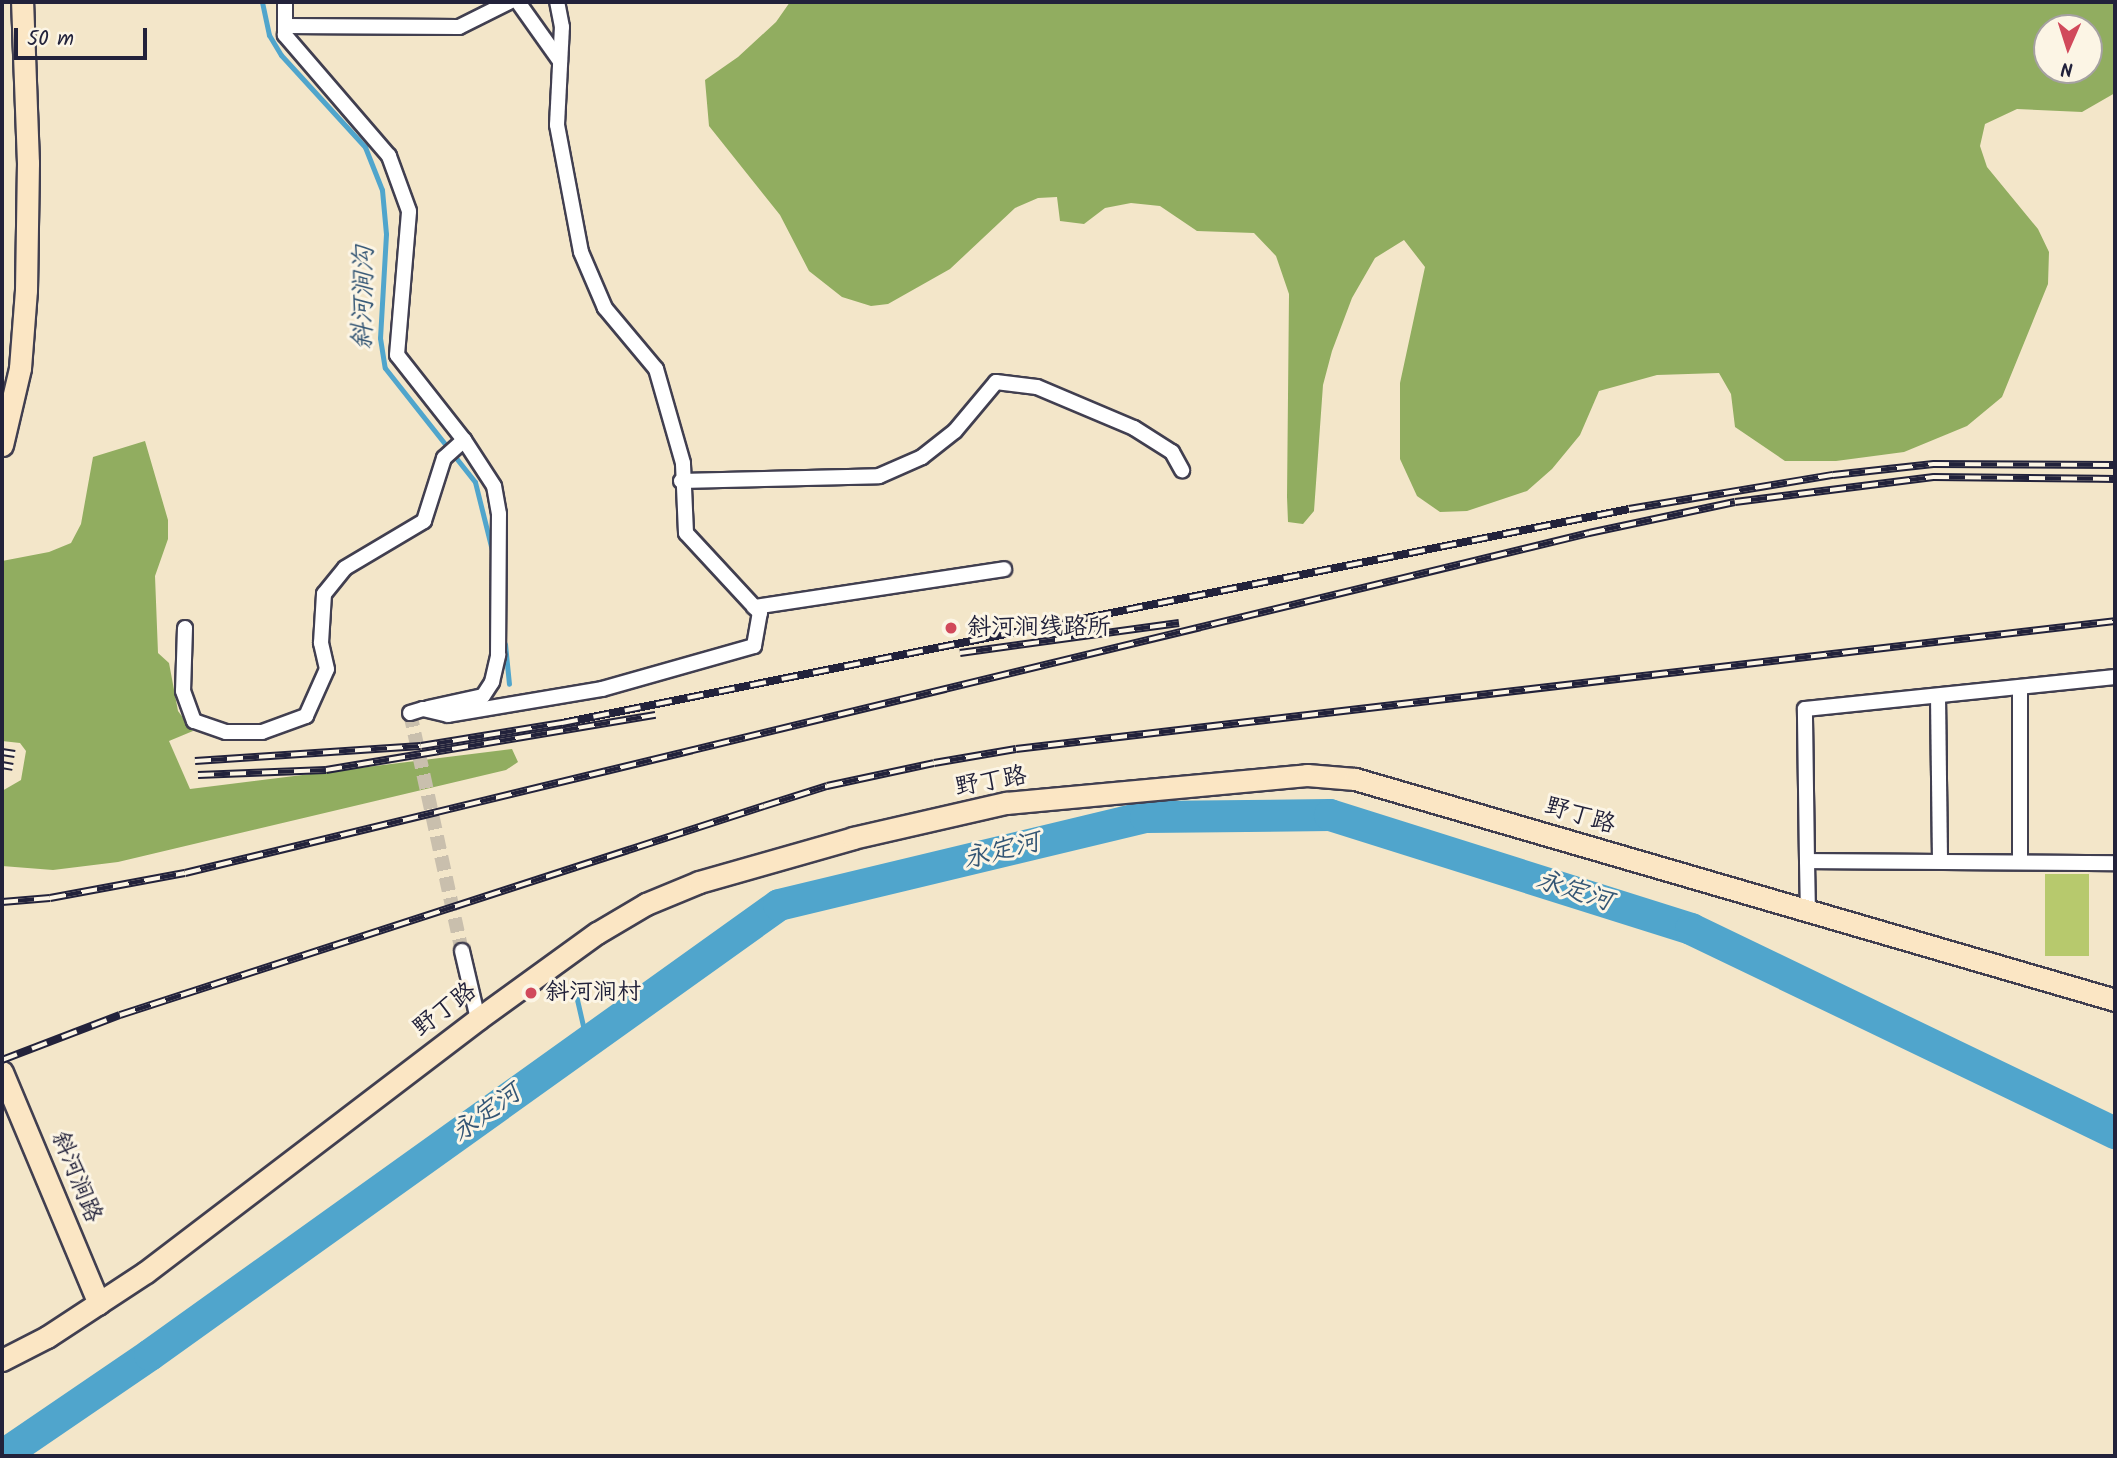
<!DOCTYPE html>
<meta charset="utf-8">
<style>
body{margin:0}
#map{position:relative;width:2117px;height:1458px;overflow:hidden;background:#f3e6c9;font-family:Kalam,"LXGW WenKai TC",sans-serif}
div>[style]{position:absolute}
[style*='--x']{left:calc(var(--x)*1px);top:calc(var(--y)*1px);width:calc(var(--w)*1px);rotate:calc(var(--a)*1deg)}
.green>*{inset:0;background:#b7c96d;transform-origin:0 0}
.forest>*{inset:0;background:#91ad60}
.stream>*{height:5px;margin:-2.5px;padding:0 2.5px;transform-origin:2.5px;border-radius:2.5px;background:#50a5cc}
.river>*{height:32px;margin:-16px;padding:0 16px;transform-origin:16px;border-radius:16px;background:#50a5cc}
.street-tunnel>*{height:14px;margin-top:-7px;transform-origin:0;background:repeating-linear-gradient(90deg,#c9bfad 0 14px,transparent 0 21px)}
.roads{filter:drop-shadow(2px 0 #413f50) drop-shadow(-2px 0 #413f50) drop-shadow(0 2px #413f50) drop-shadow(0 -2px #413f50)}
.street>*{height:14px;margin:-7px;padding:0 7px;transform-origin:7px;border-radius:7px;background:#fff}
.secondary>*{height:21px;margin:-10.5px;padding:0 10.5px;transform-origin:10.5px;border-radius:10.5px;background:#fbe6c4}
.rail>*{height:8px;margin-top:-4px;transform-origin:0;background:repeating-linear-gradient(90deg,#fcf5e5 0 16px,#22223b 0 32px);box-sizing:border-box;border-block:2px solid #22223b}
.dots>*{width:19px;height:19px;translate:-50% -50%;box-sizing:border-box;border:4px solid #fcf5e5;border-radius:50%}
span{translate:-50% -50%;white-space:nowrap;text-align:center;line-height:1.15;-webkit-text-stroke:6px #fcf5e5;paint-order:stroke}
.poi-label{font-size:24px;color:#22223b}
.left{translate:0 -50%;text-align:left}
.street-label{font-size:24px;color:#22223b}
.water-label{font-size:26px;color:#345675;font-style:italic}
.frame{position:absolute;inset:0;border:4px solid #22223b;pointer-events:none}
.north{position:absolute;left:2033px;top:14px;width:70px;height:70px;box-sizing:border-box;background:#fcf5e5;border:2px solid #a5a1a1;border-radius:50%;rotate:183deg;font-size:19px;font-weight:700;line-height:28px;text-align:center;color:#22223b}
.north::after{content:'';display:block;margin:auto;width:24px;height:32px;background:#d1495b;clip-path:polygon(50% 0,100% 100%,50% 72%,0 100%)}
.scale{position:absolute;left:14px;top:28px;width:133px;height:32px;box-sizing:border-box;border:4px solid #22223b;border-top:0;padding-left:9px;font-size:21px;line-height:24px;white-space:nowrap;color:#22223b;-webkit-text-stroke:5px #fcf5e5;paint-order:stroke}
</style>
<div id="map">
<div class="green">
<i style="left:2045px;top:874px;width:44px;height:82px"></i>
</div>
<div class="forest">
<i style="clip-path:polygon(evenodd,790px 2px,2115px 2px,2115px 93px,2082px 112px,2017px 109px,1985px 124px,1980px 146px,1987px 167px,2038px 229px,2049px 252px,2048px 284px,2002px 397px,1967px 426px,1904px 452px,1836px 461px,1785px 461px,1735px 427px,1731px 394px,1719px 373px,1657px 375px,1599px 391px,1580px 435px,1552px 469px,1527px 491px,1467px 511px,1440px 512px,1417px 496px,1400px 459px,1400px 383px,1425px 267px,1404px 240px,1375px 258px,1352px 298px,1332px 351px,1323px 385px,1314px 511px,1303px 524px,1288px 522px,1287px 497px,1289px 294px,1276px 256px,1254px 233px,1197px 231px,1160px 206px,1131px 203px,1105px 208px,1084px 224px,1060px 221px,1057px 197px,1038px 198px,1015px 208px,950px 269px,888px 304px,871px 306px,842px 297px,809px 271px,780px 215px,709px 126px,705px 80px,738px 57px,776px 22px,790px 2px,2047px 28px,2089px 28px,2089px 70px,2047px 70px,2047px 28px)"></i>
<i style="clip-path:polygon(145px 441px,168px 520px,168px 539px,155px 576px,158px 653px,169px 663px,178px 711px,193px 731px,169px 741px,190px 789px,512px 749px,518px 762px,506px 770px,118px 862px,53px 870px,2px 866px,2px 791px,21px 780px,26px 751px,20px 743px,2px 741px,2px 561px,49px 552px,71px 543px,81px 524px,93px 457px)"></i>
</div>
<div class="stream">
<i style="--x:262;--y:2;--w:34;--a:78"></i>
<i style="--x:269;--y:35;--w:23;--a:59"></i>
<i style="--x:281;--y:55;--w:125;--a:47.6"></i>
<i style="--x:365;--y:147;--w:46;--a:68.4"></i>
<i style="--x:382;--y:190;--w:44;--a:84.8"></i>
<i style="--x:386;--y:234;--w:104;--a:93.3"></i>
<i style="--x:380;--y:338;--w:30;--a:81"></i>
<i style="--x:385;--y:368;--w:145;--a:51.7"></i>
<i style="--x:475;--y:482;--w:74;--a:76"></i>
<i style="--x:505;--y:644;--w:40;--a:84.3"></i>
<i style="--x:573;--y:982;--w:63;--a:77.1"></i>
</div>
<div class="river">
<i style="--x:2;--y:1456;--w:179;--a:-34.3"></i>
<i style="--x:150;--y:1355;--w:773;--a:-35.58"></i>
<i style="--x:779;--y:905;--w:377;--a:-13.5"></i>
<i style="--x:1146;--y:817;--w:184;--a:-0.6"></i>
<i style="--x:1330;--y:815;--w:379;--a:17.5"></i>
<i style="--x:1691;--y:929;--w:471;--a:25.7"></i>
</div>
<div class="street-tunnel">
<i style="--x:410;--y:713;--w:244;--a:77.7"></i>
</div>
<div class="roads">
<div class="street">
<i style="--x:518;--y:2;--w:72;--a:54.6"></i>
<i style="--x:285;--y:26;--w:174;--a:0.3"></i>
<i style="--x:459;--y:27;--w:56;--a:-26.6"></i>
<i style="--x:681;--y:481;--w:198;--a:-1.4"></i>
<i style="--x:879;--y:476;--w:47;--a:-23.8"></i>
<i style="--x:922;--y:457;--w:42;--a:-38.2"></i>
<i style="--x:955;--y:431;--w:64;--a:-50.1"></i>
<i style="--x:996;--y:382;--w:41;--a:7"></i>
<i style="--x:1037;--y:387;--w:105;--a:22.9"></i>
<i style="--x:1134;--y:428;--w:45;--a:32.3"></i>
<i style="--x:1172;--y:452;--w:21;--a:61"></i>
<i style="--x:754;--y:607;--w:253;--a:-8.6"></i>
<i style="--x:185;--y:628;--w:63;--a:91.8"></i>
<i style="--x:183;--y:691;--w:32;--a:70"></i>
<i style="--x:194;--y:721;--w:34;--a:19"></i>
<i style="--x:226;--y:732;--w:36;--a:0"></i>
<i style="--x:262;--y:732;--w:47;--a:-20"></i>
<i style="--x:306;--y:716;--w:51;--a:-65.9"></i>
<i style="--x:327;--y:669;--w:27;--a:-103"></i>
<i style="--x:321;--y:643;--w:49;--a:-86.5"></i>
<i style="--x:324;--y:594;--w:33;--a:-51"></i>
<i style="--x:345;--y:568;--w:92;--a:-30.7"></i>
<i style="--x:424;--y:521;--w:66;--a:-72.4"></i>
<i style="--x:444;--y:458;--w:27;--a:-42"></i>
<i style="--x:464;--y:440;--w:108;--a:-128.2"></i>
<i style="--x:397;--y:355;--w:144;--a:-85.2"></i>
<i style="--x:409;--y:211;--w:59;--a:-110"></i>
<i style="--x:389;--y:156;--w:160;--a:-130.7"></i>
<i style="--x:285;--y:35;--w:33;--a:-90"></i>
<i style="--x:1938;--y:696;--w:163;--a:89.3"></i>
<i style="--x:428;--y:708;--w:56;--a:-12.3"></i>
<i style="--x:483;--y:696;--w:17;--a:-57"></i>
<i style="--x:492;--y:682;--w:28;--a:-77"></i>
<i style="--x:498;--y:655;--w:141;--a:-89.6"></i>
<i style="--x:499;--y:514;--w:28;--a:-100"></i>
<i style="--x:494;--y:486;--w:55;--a:-123.1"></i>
<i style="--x:410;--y:713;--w:14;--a:-17"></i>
<i style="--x:423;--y:709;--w:26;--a:13"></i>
<i style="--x:448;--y:715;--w:156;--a:-9.6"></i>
<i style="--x:602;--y:689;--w:158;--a:-15.8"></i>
<i style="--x:754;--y:646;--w:34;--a:-80"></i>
<i style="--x:760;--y:613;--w:109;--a:-132.8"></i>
<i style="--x:686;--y:533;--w:70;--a:-92.5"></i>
<i style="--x:683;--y:463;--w:98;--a:-106"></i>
<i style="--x:656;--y:369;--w:80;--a:-129.9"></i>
<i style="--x:605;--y:308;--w:61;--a:-113.2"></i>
<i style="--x:581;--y:252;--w:129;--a:-100.7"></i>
<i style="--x:557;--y:125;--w:98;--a:-87.1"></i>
<i style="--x:562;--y:27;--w:25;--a:-101"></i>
<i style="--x:2020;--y:860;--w:173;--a:-90"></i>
<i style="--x:1807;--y:861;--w:152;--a:-90.8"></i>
<i style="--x:1805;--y:709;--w:312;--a:-5.9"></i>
<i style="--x:1808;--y:914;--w:53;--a:-91.1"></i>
<i style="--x:1807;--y:861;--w:308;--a:0.4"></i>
<i style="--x:462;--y:951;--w:70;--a:76.8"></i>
</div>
<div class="secondary">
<i style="--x:2;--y:445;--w:79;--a:-76.8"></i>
<i style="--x:20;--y:368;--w:78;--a:-85.6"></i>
<i style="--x:26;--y:290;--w:127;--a:-89.1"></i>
<i style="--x:28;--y:163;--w:161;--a:-92.1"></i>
<i style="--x:2;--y:1072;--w:251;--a:67.3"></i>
<i style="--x:2;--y:1360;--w:51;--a:-27.1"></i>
<i style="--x:47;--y:1337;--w:118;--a:-33.3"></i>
<i style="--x:146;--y:1272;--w:417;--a:-37.3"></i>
<i style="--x:478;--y:1019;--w:147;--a:-35.9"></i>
<i style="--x:597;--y:933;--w:57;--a:-30.6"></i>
<i style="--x:646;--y:904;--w:57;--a:-22.5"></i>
<i style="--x:699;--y:882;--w:160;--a:-15.9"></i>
<i style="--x:853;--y:838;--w:157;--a:-12.9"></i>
<i style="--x:1006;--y:803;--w:302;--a:-5.3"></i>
<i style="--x:1307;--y:775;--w:48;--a:4.8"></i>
<i style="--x:1355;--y:779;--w:791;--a:16.21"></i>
</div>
</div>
<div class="rail">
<i style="--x:960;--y:653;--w:221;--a:-7.8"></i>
<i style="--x:2;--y:752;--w:13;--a:9"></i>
<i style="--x:195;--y:761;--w:226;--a:-3.8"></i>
<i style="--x:421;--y:746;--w:143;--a:-9.3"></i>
<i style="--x:562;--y:723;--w:1088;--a:-11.34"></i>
<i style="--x:1629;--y:509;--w:207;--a:-9.5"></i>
<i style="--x:1833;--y:475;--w:101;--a:-6.3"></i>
<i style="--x:1933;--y:464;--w:182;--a:0.3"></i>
<i style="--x:2;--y:765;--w:11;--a:10"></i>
<i style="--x:198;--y:775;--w:128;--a:-2.2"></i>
<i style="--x:326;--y:770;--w:334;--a:-9.5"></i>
<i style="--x:2;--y:902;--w:48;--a:-4.8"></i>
<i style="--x:50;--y:898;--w:137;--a:-10.5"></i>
<i style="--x:185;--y:873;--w:1445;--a:-13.61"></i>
<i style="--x:1589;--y:533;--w:149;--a:-12"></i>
<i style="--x:1735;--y:502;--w:200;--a:-7.2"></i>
<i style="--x:1933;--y:477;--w:182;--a:0.6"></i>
<i style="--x:2;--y:1060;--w:126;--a:-20.9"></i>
<i style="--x:120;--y:1015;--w:677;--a:-17.98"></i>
<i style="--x:764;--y:806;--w:66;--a:-17.6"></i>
<i style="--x:827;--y:786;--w:109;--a:-12.1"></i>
<i style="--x:934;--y:763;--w:83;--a:-9.7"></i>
<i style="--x:1016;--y:749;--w:1106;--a:-6.64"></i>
</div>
<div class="dots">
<i style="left:951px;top:628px;background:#d1495b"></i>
<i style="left:531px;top:993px;background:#d1495b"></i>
</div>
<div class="poi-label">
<span class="left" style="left:967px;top:628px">斜河涧线路所</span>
<span class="left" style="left:545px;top:993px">斜河涧村</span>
</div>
<div class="street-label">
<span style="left:991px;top:782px;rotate:-10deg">野丁路</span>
<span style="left:1580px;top:816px;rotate:17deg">野丁路</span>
<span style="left:445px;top:1010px;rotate:-37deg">野丁路</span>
<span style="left:76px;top:1177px;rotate:68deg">斜河涧路</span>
</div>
<div class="water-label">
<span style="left:365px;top:298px;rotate:-89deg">斜河涧沟</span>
<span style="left:1002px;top:852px;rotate:-14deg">永定河</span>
<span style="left:1574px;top:892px;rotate:18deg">永定河</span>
<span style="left:487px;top:1114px;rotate:-36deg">永定河</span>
</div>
<div class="frame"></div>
<div class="north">N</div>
<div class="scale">50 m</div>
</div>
